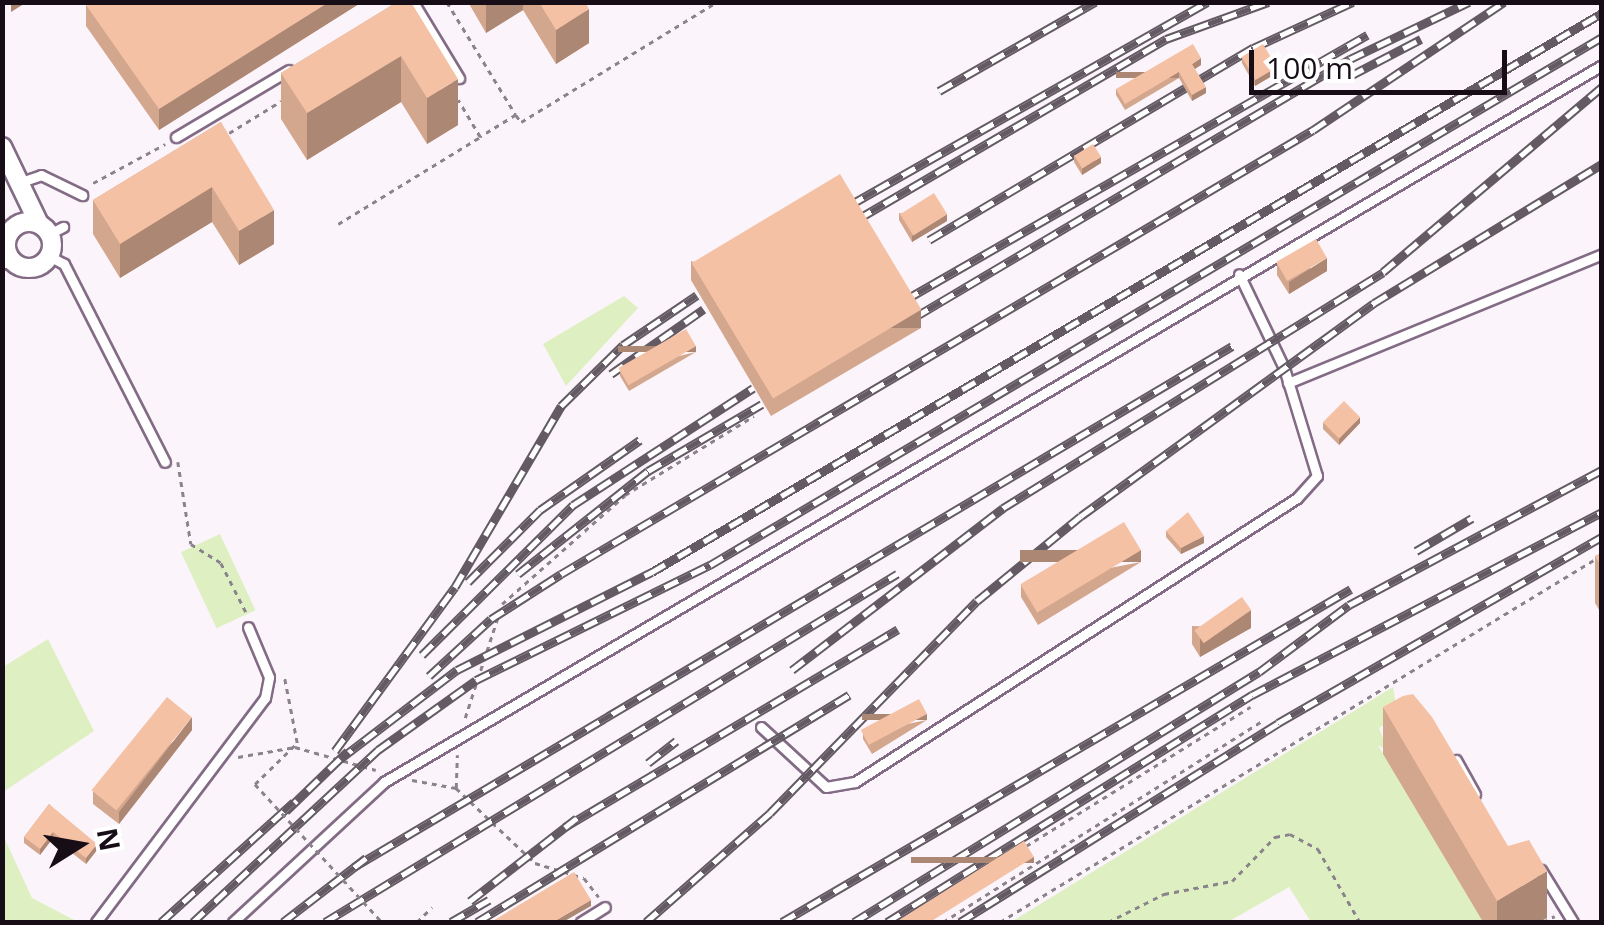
<!DOCTYPE html>
<style>
body{margin:0}
#map{position:relative;width:1604px;height:925px;overflow:hidden;background:#fbf5fb;font-family:"Open Sans",sans-serif}
div>[style]{position:absolute}
[style*='--x']{left:calc(var(--x)*1px);top:calc(var(--y)*1px);width:calc(var(--w)*1px);rotate:calc(var(--a)*1deg)}
.green>*{inset:0;background:#def0c2;transform-origin:0 0}
.path>*{height:2.5px;margin-top:-1.25px;transform-origin:0;background:repeating-linear-gradient(90deg,#8b838b 0 5px,transparent 0 10px)}
.roads{filter:drop-shadow(2px 0 #836b85) drop-shadow(-2px 0 #836b85) drop-shadow(0 2px #836b85) drop-shadow(0 -2px #836b85)}
.service>*{height:9px;margin:-4.5px;padding:0 4.5px;transform-origin:4.5px;border-radius:4.5px;background:#fff}
.minor>*{height:18px;margin:-9px;padding:0 9px;transform-origin:9px;border-radius:9px;background:#fff}
.minor>.ring{margin:-9px;padding:0;box-sizing:content-box;background:none;border:18px solid #fff;border-radius:50%}
.rail>*{height:9px;margin-top:-4.5px;transform-origin:0;background:repeating-linear-gradient(90deg,#fff 0 15px,#635a63 0 30px);box-sizing:border-box;border-block:2px solid #635a63}
.path-bridge>*{height:2.5px;margin-top:-1.25px;transform-origin:0;background:repeating-linear-gradient(90deg,#8b838b 0 5px,transparent 0 10px)}
.wall>*{inset:0;background:#d3a68e}
.shaded-wall>*{inset:0;background:#ac8774;transform-origin:0 0}
.building>*{inset:0;background:#f5c1a5;transform-origin:0 0}
span{translate:-50% -50%;white-space:nowrap;text-align:center;line-height:1.15;-webkit-text-stroke:8px #fff;paint-order:stroke}
.frame{position:absolute;inset:0;border:5px solid #170d17;pointer-events:none}
.north{position:absolute;left:30px;top:795px;width:100px;height:100px;-webkit-text-stroke:8px #fff;paint-order:stroke;rotate:79deg;font-size:28px;font-weight:700;line-height:40px;text-align:center;color:#170d17}
.north::after{content:'';display:block;margin:auto;width:35px;height:45px;background:#170d17;clip-path:polygon(50% 0,100% 100%,50% 72%,0 100%)}
.scale{position:absolute;left:1249px;top:50px;width:258px;height:45px;box-sizing:border-box;border:5px solid #170d17;border-top:0;padding-left:12px;font-size:30px;line-height:35px;white-space:nowrap;color:#170d17;-webkit-text-stroke:8px #fff;paint-order:stroke}
</style>
<div id="map">
<div class="green">
<i style="clip-path:polygon(624px 296px,638px 308px,566px 386px,543px 344px)"></i>
<i style="left:220px;top:534px;width:84px;height:43px;rotate:65deg"></i>
<i style="clip-path:polygon(48px 639px,94px 731px,3px 792px,3px 667px)"></i>
<i style="clip-path:polygon(1393px 687px,1398px 717px,1379px 728px,1388px 751px,1378px 745px,1483px 922px,1311px 922px,1289px 887px,1228px 922px,1011px 922px)"></i>
<i style="clip-path:polygon(3px 835px,32px 898px,78px 922px,3px 922px)"></i>
</div>
<div class="path">
<i style="--x:447;--y:2;--w:132;--a:58.6"></i>
<i style="--x:516;--y:115;--w:42;--a:148.6"></i>
<i style="--x:516;--y:115;--w:9;--a:54"></i>
<i style="--x:521;--y:122;--w:230;--a:-31.5"></i>
<i style="--x:229;--y:133;--w:61;--a:-31.6"></i>
<i style="--x:93;--y:183;--w:82;--a:-28.4"></i>
<i style="--x:338;--y:224;--w:167;--a:-31.5"></i>
<i style="--x:480;--y:137;--w:43;--a:-120.7"></i>
<i style="--x:178;--y:462;--w:83;--a:81"></i>
<i style="--x:191;--y:544;--w:36;--a:32"></i>
<i style="--x:221;--y:563;--w:55;--a:63"></i>
<i style="--x:465;--y:718;--w:120;--a:-72"></i>
<i style="--x:502;--y:604;--w:164;--a:-41.5"></i>
<i style="--x:625;--y:495;--w:151;--a:-31.5"></i>
<i style="--x:238;--y:757;--w:58;--a:-10"></i>
<i style="--x:295;--y:747;--w:84;--a:15.9"></i>
<i style="--x:412;--y:780;--w:45;--a:10.3"></i>
<i style="--x:456;--y:788;--w:109;--a:43.5"></i>
<i style="--x:535;--y:863;--w:51;--a:17"></i>
<i style="--x:584;--y:878;--w:24;--a:52"></i>
<i style="--x:255;--y:784;--w:59;--a:-44.3"></i>
<i style="--x:297;--y:743;--w:68;--a:-101"></i>
<i style="--x:456;--y:788;--w:33;--a:-88"></i>
<i style="--x:1026;--y:846;--w:264;--a:-31.8"></i>
<i style="--x:417;--y:922;--w:21;--a:-45"></i>
<i style="--x:943;--y:922;--w:376;--a:-32.2"></i>
<i style="--x:1000;--y:922;--w:705;--a:-31.37"></i>
<i style="--x:1108;--y:922;--w:63;--a:-26.6"></i>
<i style="--x:1164;--y:894;--w:69;--a:-10.8"></i>
<i style="--x:1232;--y:881;--w:62;--a:-45.7"></i>
<i style="--x:1275;--y:837;--w:15;--a:-11"></i>
<i style="--x:1290;--y:834;--w:32;--a:28"></i>
<i style="--x:1318;--y:849;--w:84;--a:60.1"></i>
<i style="--x:1543;--y:922;--w:13;--a:-27"></i>
</div>
<div class="roads">
<div class="service">
<i style="--x:413;--y:2;--w:89;--a:58.8"></i>
<i style="--x:176;--y:137;--w:131;--a:-30.7"></i>
<i style="--x:21;--y:182;--w:21;--a:-19"></i>
<i style="--x:41;--y:175;--w:46;--a:26"></i>
<i style="--x:49;--y:234;--w:16;--a:-27"></i>
<i style="--x:49;--y:256;--w:17;--a:28"></i>
<i style="--x:64;--y:264;--w:222;--a:63"></i>
<i style="--x:2;--y:264;--w:9;--a:-27"></i>
<i style="--x:1288;--y:383;--w:339;--a:-22.3"></i>
<i style="--x:761;--y:727;--w:88;--a:42.7"></i>
<i style="--x:826;--y:787;--w:29;--a:-10"></i>
<i style="--x:855;--y:782;--w:525;--a:-32.72"></i>
<i style="--x:1297;--y:498;--w:30;--a:-48"></i>
<i style="--x:1317;--y:476;--w:113;--a:-107"></i>
<i style="--x:1284;--y:368;--w:104;--a:-115.6"></i>
<i style="--x:1456;--y:760;--w:39;--a:61"></i>
<i style="--x:1541;--y:870;--w:61;--a:58.4"></i>
<i style="--x:96;--y:922;--w:281;--a:-53"></i>
<i style="--x:265;--y:698;--w:21;--a:-79"></i>
<i style="--x:269;--y:677;--w:54;--a:-112.8"></i>
<i style="--x:233;--y:922;--w:206;--a:-42.8"></i>
<i style="--x:384;--y:782;--w:1413;--a:-30.48"></i>
<i style="--x:581;--y:922;--w:28;--a:-32"></i>
</div>
<div class="minor">
<i style="--x:2;--y:147;--w:85;--a:64.3"></i>
<i class="ring" style="left:6px;top:222px;width:28px;height:28px"></i>
</div>
</div>
<div class="rail">
<i style="--x:1350;--y:76;--w:80;--a:-27.5"></i>
<i style="--x:939;--y:91;--w:180;--a:-29.7"></i>
<i style="--x:850;--y:205;--w:411;--a:-29.6"></i>
<i style="--x:858;--y:219;--w:357;--a:-30.3"></i>
<i style="--x:1166;--y:39;--w:109;--a:-19.9"></i>
<i style="--x:929;--y:240;--w:377;--a:-30.7"></i>
<i style="--x:1253;--y:48;--w:110;--a:-24.7"></i>
<i style="--x:905;--y:300;--w:533;--a:-29.84"></i>
<i style="--x:915;--y:317;--w:506;--a:-30.67"></i>
<i style="--x:1350;--y:59;--w:132;--a:-25.6"></i>
<i style="--x:611;--y:374;--w:113;--a:-35"></i>
<i style="--x:1416;--y:551;--w:65;--a:-30.5"></i>
<i style="--x:518;--y:574;--w:166;--a:-38.4"></i>
<i style="--x:648;--y:471;--w:132;--a:-30.4"></i>
<i style="--x:468;--y:582;--w:102;--a:-45"></i>
<i style="--x:540;--y:510;--w:122;--a:-35"></i>
<i style="--x:422;--y:655;--w:213;--a:-44.8"></i>
<i style="--x:573;--y:505;--w:215;--a:-33"></i>
<i style="--x:792;--y:670;--w:266;--a:-37.5"></i>
<i style="--x:1003;--y:508;--w:447;--a:-31.8"></i>
<i style="--x:1383;--y:272;--w:287;--a:-40.2"></i>
<i style="--x:429;--y:676;--w:84;--a:-42.6"></i>
<i style="--x:491;--y:619;--w:83;--a:-32.7"></i>
<i style="--x:561;--y:574;--w:873;--a:-30.56"></i>
<i style="--x:1313;--y:130;--w:230;--a:-33.8"></i>
<i style="--x:335;--y:751;--w:203;--a:-53.8"></i>
<i style="--x:455;--y:587;--w:210;--a:-59.6"></i>
<i style="--x:561;--y:406;--w:87;--a:-44.5"></i>
<i style="--x:623;--y:345;--w:89;--a:-34"></i>
<i style="--x:340;--y:759;--w:147;--a:-37.3"></i>
<i style="--x:457;--y:670;--w:218;--a:-26.7"></i>
<i style="--x:652;--y:572;--w:1102;--a:-30.47"></i>
<i style="--x:648;--y:763;--w:36;--a:-38"></i>
<i style="--x:286;--y:811;--w:86;--a:-44.1"></i>
<i style="--x:565;--y:827;--w:387;--a:-30.7"></i>
<i style="--x:354;--y:867;--w:1021;--a:-30.68"></i>
<i style="--x:470;--y:901;--w:135;--a:-37.8"></i>
<i style="--x:161;--y:922;--w:179;--a:-42.1"></i>
<i style="--x:193;--y:922;--w:253;--a:-42.9"></i>
<i style="--x:378;--y:750;--w:120;--a:-35.5"></i>
<i style="--x:476;--y:680;--w:261;--a:-26.2"></i>
<i style="--x:710;--y:565;--w:1037;--a:-30.62"></i>
<i style="--x:283;--y:922;--w:105;--a:-37.6"></i>
<i style="--x:325;--y:922;--w:670;--a:-31.32"></i>
<i style="--x:451;--y:922;--w:44;--a:-30.1"></i>
<i style="--x:477;--y:922;--w:436;--a:-31.4"></i>
<i style="--x:646;--y:922;--w:165;--a:-41.3"></i>
<i style="--x:770;--y:813;--w:296;--a:-45.7"></i>
<i style="--x:977;--y:601;--w:134;--a:-39.3"></i>
<i style="--x:1081;--y:516;--w:362;--a:-36"></i>
<i style="--x:1374;--y:303;--w:267;--a:-31.4"></i>
<i style="--x:782;--y:922;--w:659;--a:-30.34"></i>
<i style="--x:854;--y:922;--w:476;--a:-31.7"></i>
<i style="--x:1259;--y:672;--w:112;--a:-36.7"></i>
<i style="--x:1349;--y:605;--w:287;--a:-28.1"></i>
<i style="--x:887;--y:922;--w:430;--a:-31.9"></i>
<i style="--x:1252;--y:695;--w:395;--a:-27.6"></i>
<i style="--x:960;--y:922;--w:375;--a:-32"></i>
<i style="--x:1278;--y:723;--w:374;--a:-29.9"></i>
</div>
<div class="path-bridge">
<i style="--x:255;--y:784;--w:188;--a:47.4"></i>
</div>
<div class="wall">
<i style="clip-path:polygon(362px 2px,159px 130px,86px 26px,86px 5px)"></i>
<i style="clip-path:polygon(397px 2px,458px 125px,427px 144px,401px 102px,307px 160px,281px 119px,281px 73px)"></i>
<i style="clip-path:polygon(468px 2px,585px 2px,589px 43px,556px 64px,523px 10px,486px 33px)"></i>
<i style="clip-path:polygon(1242px 57px,1277px 73px,1255px 86px,1242px 63px)"></i>
<i style="clip-path:polygon(1201px 65px,1194px 69px,1206px 93px,1192px 101px,1179px 78px,1125px 110px,1116px 95px,1116px 89px)"></i>
<i style="clip-path:polygon(221px 122px,274px 244px,239px 265px,212px 222px,120px 278px,93px 234px,93px 200px)"></i>
<i style="clip-path:polygon(1074px 155px,1101px 163px,1082px 175px,1074px 162px)"></i>
<i style="clip-path:polygon(899px 213px,947px 221px,912px 242px,899px 220px)"></i>
<i style="clip-path:polygon(691px 261px,921px 328px,771px 416px,691px 280px)"></i>
<i style="clip-path:polygon(1277px 263px,1327px 271px,1289px 294px,1277px 275px)"></i>
<i style="clip-path:polygon(696px 352px,629px 391px,620px 376px,620px 370px)"></i>
<i style="clip-path:polygon(1323px 423px,1360px 423px,1339px 445px,1323px 429px)"></i>
<i style="clip-path:polygon(1166px 531px,1204px 543px,1181px 554px,1166px 537px)"></i>
<i style="clip-path:polygon(1602px 553px,1602px 615px,1595px 603px,1595px 556px)"></i>
<i style="clip-path:polygon(1141px 562px,1038px 625px,1021px 597px,1021px 585px)"></i>
<i style="clip-path:polygon(1192px 626px,1251px 628px,1200px 657px,1192px 644px)"></i>
<i style="clip-path:polygon(1383px 707px,1547px 918px,1539px 922px,1483px 922px,1383px 754px)"></i>
<i style="clip-path:polygon(927px 720px,872px 754px,863px 739px,863px 733px)"></i>
<i style="clip-path:polygon(192px 730px,119px 824px,93px 804px,93px 792px)"></i>
<i style="clip-path:polygon(49px 804px,97px 850px,86px 864px,53px 838px,40px 855px,24px 843px,24px 837px)"></i>
</div>
<div class="shaded-wall">
<i style="clip-path:polygon(11px 2px,27px 2px,11px 12px)"></i>
<i style="clip-path:polygon(329px 2px,362px 2px,159px 130px,159px 109px)"></i>
<i style="clip-path:polygon(486px 2px,523px 2px,523px 10px,486px 33px)"></i>
<i style="clip-path:polygon(589px 9px,589px 43px,556px 64px,556px 30px)"></i>
<i style="clip-path:polygon(401px 56px,401px 102px,307px 160px,307px 113px)"></i>
<i style="clip-path:polygon(1201px 58px,1201px 65px,1192px 71px,1192px 64px)"></i>
<i style="clip-path:polygon(1277px 67px,1277px 73px,1255px 86px,1255px 80px)"></i>
<i style="left:1179px;top:72px;width:6px;height:63px;rotate:90deg"></i>
<i style="clip-path:polygon(458px 79px,458px 125px,427px 144px,427px 98px)"></i>
<i style="clip-path:polygon(1206px 87px,1206px 93px,1192px 101px,1192px 95px)"></i>
<i style="clip-path:polygon(1101px 157px,1101px 163px,1082px 175px,1082px 168px)"></i>
<i style="clip-path:polygon(212px 187px,212px 222px,120px 278px,120px 244px)"></i>
<i style="clip-path:polygon(274px 210px,274px 244px,239px 265px,239px 231px)"></i>
<i style="clip-path:polygon(947px 214px,947px 221px,912px 242px,912px 236px)"></i>
<i style="clip-path:polygon(1327px 258px,1327px 271px,1289px 294px,1289px 282px)"></i>
<i style="left:921px;top:310px;width:18px;height:174px;rotate:90deg"></i>
<i style="left:696px;top:346px;width:6px;height:78px;rotate:90deg"></i>
<i style="clip-path:polygon(1360px 417px,1360px 423px,1339px 445px,1339px 439px)"></i>
<i style="clip-path:polygon(1204px 536px,1204px 543px,1181px 554px,1181px 548px)"></i>
<i style="left:1141px;top:550px;width:12px;height:121px;rotate:90deg"></i>
<i style="clip-path:polygon(1251px 610px,1251px 628px,1200px 657px,1200px 639px)"></i>
<i style="left:927px;top:714px;width:6px;height:65px;rotate:90deg"></i>
<i style="clip-path:polygon(192px 717px,192px 730px,119px 824px,119px 812px)"></i>
<i style="clip-path:polygon(53px 832px,53px 838px,40px 855px,40px 849px)"></i>
<i style="clip-path:polygon(97px 844px,97px 850px,86px 864px,86px 858px)"></i>
<i style="left:1034px;top:857px;width:6px;height:123px;rotate:90deg"></i>
<i style="clip-path:polygon(1547px 871px,1547px 918px,1539px 922px,1497px 922px,1497px 901px)"></i>
<i style="clip-path:polygon(591px 900px,591px 906px,563px 922px,553px 922px)"></i>
</div>
<div class="building">
<i style="clip-path:polygon(96px 2px,329px 2px,159px 109px,86px 5px)"></i>
<i style="clip-path:polygon(397px 2px,411px 2px,458px 79px,427px 98px,401px 56px,307px 113px,281px 73px)"></i>
<i style="clip-path:polygon(539px 2px,585px 2px,589px 9px,556px 30px)"></i>
<i style="clip-path:polygon(1193px 44px,1201px 58px,1192px 64px,1206px 87px,1192px 95px,1179px 72px,1125px 104px,1116px 89px)"></i>
<i style="left:1263px;top:44px;width:27px;height:25px;rotate:59deg"></i>
<i style="clip-path:polygon(221px 122px,274px 210px,239px 231px,212px 187px,120px 244px,93px 200px)"></i>
<i style="left:1093px;top:144px;width:15px;height:22px;rotate:58deg"></i>
<i style="left:840px;top:174px;width:158px;height:173px;rotate:59deg"></i>
<i style="left:934px;top:193px;width:25px;height:40px;rotate:58deg"></i>
<i style="left:1316px;top:239px;width:22px;height:46px;rotate:60deg"></i>
<i style="left:686px;top:329px;width:20px;height:78px;rotate:60deg"></i>
<i style="left:1344px;top:401px;width:23px;height:30px;rotate:45deg"></i>
<i style="clip-path:polygon(1188px 512px,1204px 536px,1181px 548px,1166px 531px)"></i>
<i style="left:1124px;top:522px;width:33px;height:121px;rotate:59deg"></i>
<i style="clip-path:polygon(1602px 553px,1602px 568px,1595px 556px)"></i>
<i style="left:1242px;top:597px;width:16px;height:58px;rotate:55deg"></i>
<i style="clip-path:polygon(1413px 694px,1432px 717px,1508px 846px,1529px 840px,1547px 871px,1497px 901px,1383px 707px,1403px 696px)"></i>
<i style="left:167px;top:697px;width:32px;height:120px;rotate:39deg"></i>
<i style="left:919px;top:699px;width:17px;height:66px;rotate:62deg"></i>
<i style="clip-path:polygon(49px 804px,97px 844px,86px 858px,53px 832px,40px 849px,24px 837px)"></i>
<i style="clip-path:polygon(1024px 841px,1034px 857px,930px 922px,896px 922px)"></i>
<i style="clip-path:polygon(574px 872px,591px 900px,553px 922px,491px 922px)"></i>
</div>
<div class="frame"></div>
<div class="north">N</div>
<div class="scale">100 m</div>
</div>
